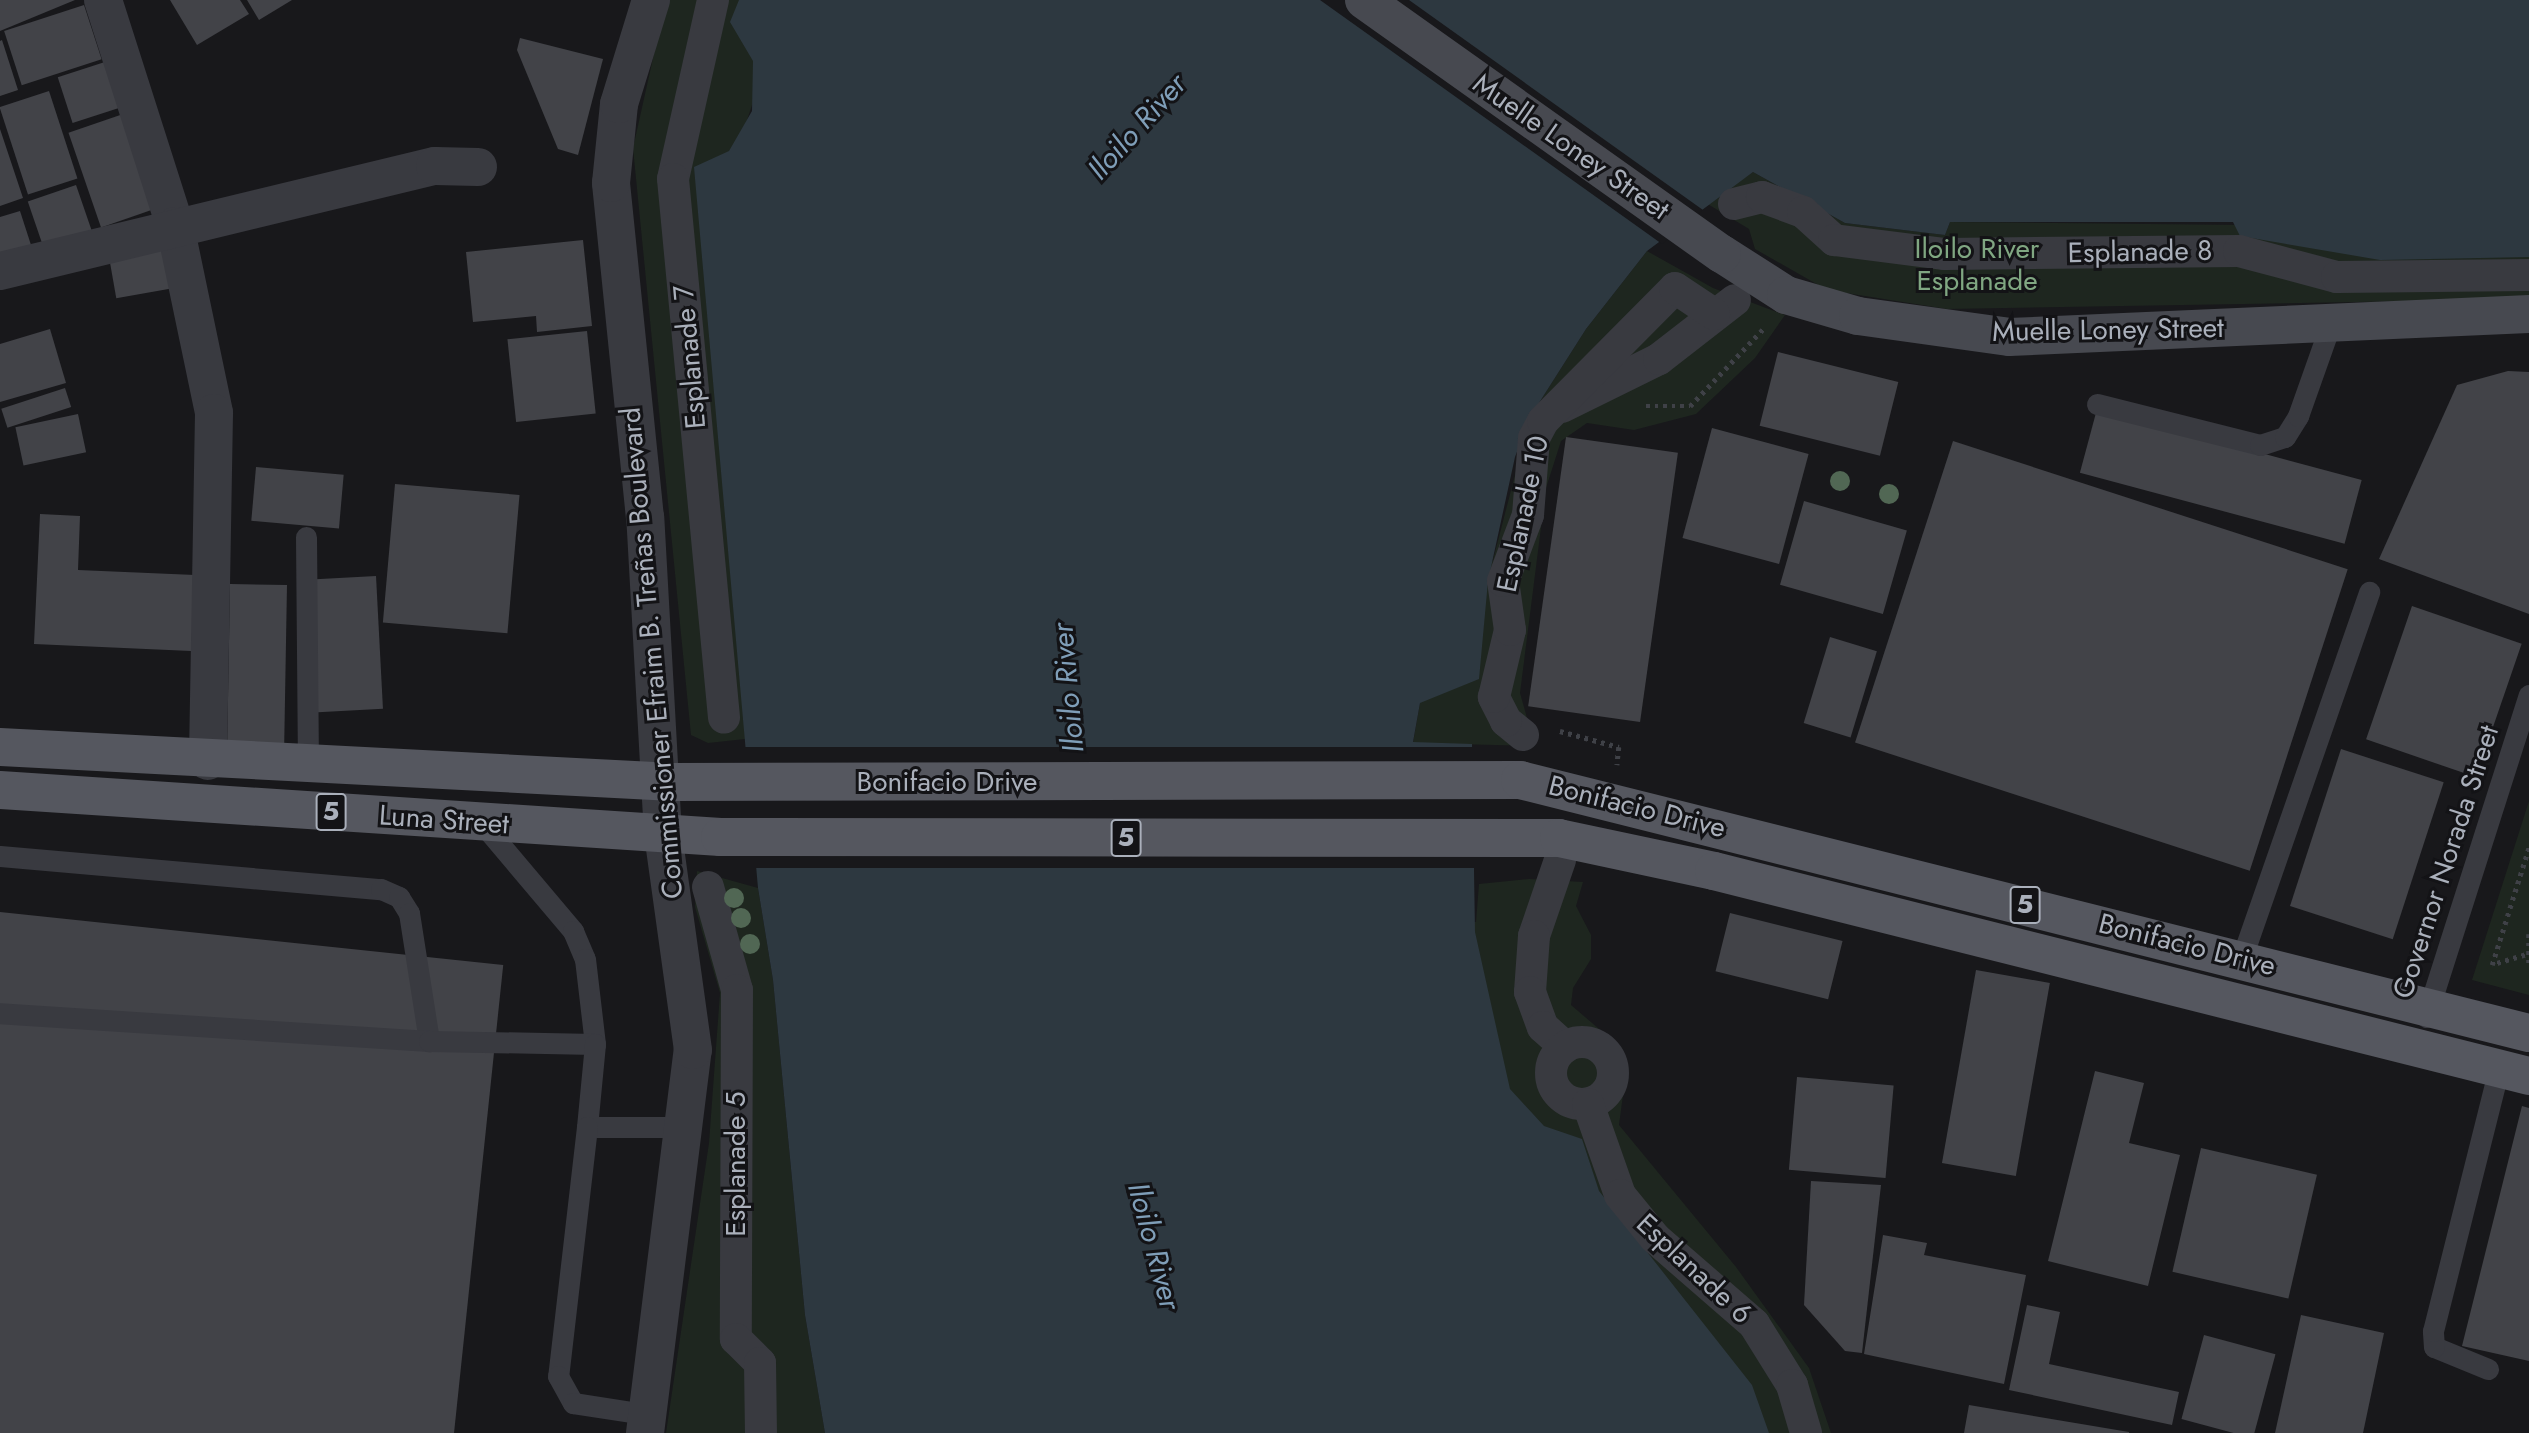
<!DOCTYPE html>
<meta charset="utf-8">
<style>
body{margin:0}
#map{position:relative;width:2529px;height:1433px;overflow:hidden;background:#18181b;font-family:Jost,sans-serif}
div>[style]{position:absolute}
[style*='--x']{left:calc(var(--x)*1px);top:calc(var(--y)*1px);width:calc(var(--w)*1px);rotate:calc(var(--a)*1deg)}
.green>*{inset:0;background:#1e261f}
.water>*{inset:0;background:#2d3840}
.pier>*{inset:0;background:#18181b;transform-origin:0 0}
.building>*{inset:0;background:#424348;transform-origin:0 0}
.path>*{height:4.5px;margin-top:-2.25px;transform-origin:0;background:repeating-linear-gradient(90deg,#3f4147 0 3.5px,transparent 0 8.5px)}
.service>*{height:21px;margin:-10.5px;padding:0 10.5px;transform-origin:10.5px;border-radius:10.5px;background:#393a40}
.pedestrian>*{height:32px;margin:-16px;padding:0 16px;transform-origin:16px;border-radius:16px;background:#393a40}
.pedestrian>.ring{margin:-16px;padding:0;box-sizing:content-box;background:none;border:32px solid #393a40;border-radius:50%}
.minor>*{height:38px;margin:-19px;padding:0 19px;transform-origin:19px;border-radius:19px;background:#393a40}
.tertiary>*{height:38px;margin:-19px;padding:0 19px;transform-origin:19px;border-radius:19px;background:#393a40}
.secondary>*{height:38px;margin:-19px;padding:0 19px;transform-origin:19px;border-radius:19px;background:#474950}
.primary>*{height:38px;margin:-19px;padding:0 19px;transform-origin:19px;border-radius:19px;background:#55575f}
.secondary-bridge>*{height:38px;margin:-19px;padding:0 19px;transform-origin:19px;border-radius:19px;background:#474950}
.trees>*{width:20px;height:20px;margin:-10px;border-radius:50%;background:#516754}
span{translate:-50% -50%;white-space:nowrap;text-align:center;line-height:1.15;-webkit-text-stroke:6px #131316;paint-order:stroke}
.shield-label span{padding:2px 5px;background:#131316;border:2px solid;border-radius:5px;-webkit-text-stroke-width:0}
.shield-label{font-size:26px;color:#aab0bb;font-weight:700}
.street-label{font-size:28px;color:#aab0bb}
.park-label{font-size:28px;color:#80a782}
.water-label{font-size:30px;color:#7f9eb8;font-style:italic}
</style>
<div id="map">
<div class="green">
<i style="clip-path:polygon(666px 0,787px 0,743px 132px,745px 739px,708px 743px,691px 735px,633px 148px)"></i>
<i style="clip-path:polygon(1753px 172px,1845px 223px,1945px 235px,1950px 222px,2529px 228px,2529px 299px,1947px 309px,1827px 290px,1755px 249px,1749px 229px,1706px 203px)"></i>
<i style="clip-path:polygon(1647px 251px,1713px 288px,1785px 315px,1755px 358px,1696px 414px,1634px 430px,1587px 423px,1561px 441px,1546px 488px,1520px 693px,1535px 746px,1413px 743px,1420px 703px,1493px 560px,1530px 417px,1586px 329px)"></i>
<i style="clip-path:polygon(2529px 801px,2529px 995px,2472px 980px)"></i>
<i style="clip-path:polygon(697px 871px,758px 888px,773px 980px,805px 1315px,825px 1433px,666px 1433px,709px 1143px,720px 993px,695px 907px)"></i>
<i style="clip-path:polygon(1529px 879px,1583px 882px,1576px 906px,1591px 935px,1591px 959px,1573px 988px,1571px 1005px,1619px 1046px,1627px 1065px,1619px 1125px,1736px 1267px,1809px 1368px,1831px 1433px,1723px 1433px,1489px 1121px,1468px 922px,1476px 922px,1479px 884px)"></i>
</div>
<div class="water">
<i style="clip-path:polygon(739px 0,2529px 0,2529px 257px,2380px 260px,2240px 236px,2233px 222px,1950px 222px,1945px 235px,1845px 223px,1753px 172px,1647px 251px,1586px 329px,1530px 417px,1515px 457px,1488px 581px,1479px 679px,1420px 703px,1413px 742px,1472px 744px,1475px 932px,1510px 1089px,1544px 1126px,1582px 1139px,1599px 1191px,1752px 1385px,1769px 1433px,825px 1433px,805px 1315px,773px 980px,758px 888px,694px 167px,729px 151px,752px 111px,753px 61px,730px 22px)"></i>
</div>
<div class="pier">
<i style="clip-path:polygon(1320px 0,1409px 0,1703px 210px,1662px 244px)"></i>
<i style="left:742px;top:747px;width:734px;height:121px"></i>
</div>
<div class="building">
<i style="clip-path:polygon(0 0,75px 0,0 31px)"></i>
<i style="clip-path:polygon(170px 0,240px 0,249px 14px,197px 45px)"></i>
<i style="clip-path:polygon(247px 0,292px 0,259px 20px)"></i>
<i style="left:84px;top:5px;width:57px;height:84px;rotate:72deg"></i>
<i style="clip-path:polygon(520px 38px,603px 59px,578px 155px,558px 149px,517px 50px)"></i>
<i style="clip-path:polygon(2px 40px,18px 90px,0 96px,0 41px)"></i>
<i style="left:111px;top:60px;width:48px;height:56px;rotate:72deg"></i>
<i style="left:49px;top:91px;width:92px;height:52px;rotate:72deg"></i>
<i style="left:129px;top:112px;width:100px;height:64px;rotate:71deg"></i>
<i style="clip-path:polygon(0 129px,23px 198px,0 206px)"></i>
<i style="left:76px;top:185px;width:50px;height:51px;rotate:71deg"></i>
<i style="clip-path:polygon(20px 211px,31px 245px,0 256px,0 217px)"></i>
<i style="left:170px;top:240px;width:48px;height:63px;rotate:80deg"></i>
<i style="clip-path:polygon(583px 240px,592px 326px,537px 332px,536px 316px,473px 322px,466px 252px)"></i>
<i style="clip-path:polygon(50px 329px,66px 383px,0 402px,0 344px)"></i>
<i style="left:587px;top:331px;width:83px;height:80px;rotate:84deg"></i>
<i style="left:1778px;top:352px;width:124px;height:76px;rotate:14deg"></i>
<i style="clip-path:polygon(2508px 371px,2529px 372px,2529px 614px,2379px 559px,2457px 385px)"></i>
<i style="left:65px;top:388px;width:20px;height:67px;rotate:72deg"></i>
<i style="left:2097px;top:409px;width:274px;height:66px;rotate:15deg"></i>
<i style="left:78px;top:414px;width:39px;height:64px;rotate:78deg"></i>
<i style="left:1712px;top:428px;width:100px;height:114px;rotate:15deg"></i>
<i style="left:1566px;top:437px;width:113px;height:272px;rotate:8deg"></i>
<i style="left:1953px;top:441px;width:415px;height:317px;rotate:18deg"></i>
<i style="left:256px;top:467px;width:88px;height:54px;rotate:5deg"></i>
<i style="left:395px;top:484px;width:125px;height:139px;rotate:5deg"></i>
<i style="left:1804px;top:501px;width:107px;height:87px;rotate:16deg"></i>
<i style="clip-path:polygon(40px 514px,80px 516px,78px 570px,195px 575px,191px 651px,34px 644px)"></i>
<i style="left:376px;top:576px;width:133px;height:65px;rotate:87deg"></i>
<i style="left:230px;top:584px;width:57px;height:165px;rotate:1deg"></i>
<i style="left:2412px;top:606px;width:116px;height:141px;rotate:19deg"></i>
<i style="left:1830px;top:637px;width:49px;height:90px;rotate:17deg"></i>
<i style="left:2341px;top:749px;width:108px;height:165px;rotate:18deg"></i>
<i style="left:0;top:912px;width:506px;height:521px;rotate:6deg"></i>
<i style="left:1730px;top:913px;width:116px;height:60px;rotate:14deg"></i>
<i style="left:1976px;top:970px;width:75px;height:196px;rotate:10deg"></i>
<i style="clip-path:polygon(2095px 1071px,2144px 1083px,2129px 1143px,2180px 1155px,2148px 1286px,2048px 1261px)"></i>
<i style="left:1797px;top:1077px;width:97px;height:93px;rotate:5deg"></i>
<i style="clip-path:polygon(2522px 1106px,2529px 1108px,2529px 1361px,2462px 1346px)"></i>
<i style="left:2201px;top:1148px;width:119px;height:127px;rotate:13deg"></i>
<i style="clip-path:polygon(1811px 1181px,1881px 1185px,1862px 1353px,1845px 1351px,1804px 1305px)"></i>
<i style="clip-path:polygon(1883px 1235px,1927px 1243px,1924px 1255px,2026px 1275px,2004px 1384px,1864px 1354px)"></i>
<i style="clip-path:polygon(2027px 1305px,2060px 1312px,2049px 1364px,2179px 1392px,2172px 1425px,2009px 1390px)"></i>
<i style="clip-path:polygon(2301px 1315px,2384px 1333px,2363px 1433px,2275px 1433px)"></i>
<i style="left:2204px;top:1335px;width:74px;height:87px;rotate:15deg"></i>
<i style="clip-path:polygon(1969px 1405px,2129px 1432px,2129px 1433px,1964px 1433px)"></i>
</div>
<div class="path">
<i style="--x:1646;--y:406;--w:44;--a:0"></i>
<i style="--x:1690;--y:406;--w:106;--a:-46.5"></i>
<i style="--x:1560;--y:731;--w:61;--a:15.2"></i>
<i style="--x:1619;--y:747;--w:18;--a:96"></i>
<i style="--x:2529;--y:934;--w:31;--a:90"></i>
<i style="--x:2525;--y:955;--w:34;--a:163"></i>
<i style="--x:2492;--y:965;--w:124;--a:-72.6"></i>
</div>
<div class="service">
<i style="--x:2097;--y:404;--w:168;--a:14.1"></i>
<i style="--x:2260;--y:445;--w:26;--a:-18"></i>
<i style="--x:2285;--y:437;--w:25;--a:-58"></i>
<i style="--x:2298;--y:416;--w:99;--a:-70.5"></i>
<i style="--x:306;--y:537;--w:229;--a:89.5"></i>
<i style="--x:481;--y:822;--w:143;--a:49.8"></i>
<i style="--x:573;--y:931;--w:30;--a:67"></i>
<i style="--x:585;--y:959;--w:86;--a:83.3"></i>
<i style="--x:0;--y:856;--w:382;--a:5"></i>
<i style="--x:381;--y:889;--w:20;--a:24"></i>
<i style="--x:399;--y:897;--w:19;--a:58"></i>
<i style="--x:409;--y:913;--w:130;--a:81.1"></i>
<i style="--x:429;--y:1041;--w:430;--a:-176.3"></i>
<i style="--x:2241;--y:960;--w:390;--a:-70.8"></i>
<i style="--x:2426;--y:1017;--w:338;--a:-72.3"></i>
<i style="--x:429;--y:1041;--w:166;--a:1"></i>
<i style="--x:595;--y:1044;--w:83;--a:95.5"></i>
<i style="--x:587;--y:1127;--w:101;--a:0"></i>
<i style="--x:587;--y:1127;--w:251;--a:96.6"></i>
<i style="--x:558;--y:1376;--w:31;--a:61"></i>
<i style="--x:573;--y:1403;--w:73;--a:8.7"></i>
<i style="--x:2488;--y:1369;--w:58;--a:-157.8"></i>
<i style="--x:2434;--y:1347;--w:16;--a:-94"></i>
<i style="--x:2433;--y:1331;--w:270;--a:-75.9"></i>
</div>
<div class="pedestrian">
<i style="--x:713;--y:0;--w:183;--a:102.6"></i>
<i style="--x:673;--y:179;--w:541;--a:84.59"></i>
<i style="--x:1734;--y:204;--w:29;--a:-14"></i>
<i style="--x:1762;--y:197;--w:44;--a:20.1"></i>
<i style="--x:1803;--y:212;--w:42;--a:42.1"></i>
<i style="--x:1834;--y:240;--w:112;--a:7.2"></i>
<i style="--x:1945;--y:254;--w:294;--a:-0.6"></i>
<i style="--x:2239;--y:251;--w:101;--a:14.9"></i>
<i style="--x:2337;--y:277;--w:192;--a:-0.6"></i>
<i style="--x:1562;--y:407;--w:108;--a:-26.3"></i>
<i style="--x:1659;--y:359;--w:96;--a:-37.8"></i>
<i style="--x:1523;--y:735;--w:22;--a:-141"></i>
<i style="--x:1506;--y:721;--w:27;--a:-117"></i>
<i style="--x:1494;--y:697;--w:69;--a:-76.6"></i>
<i style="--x:1510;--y:630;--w:49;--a:-98.1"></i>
<i style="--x:1503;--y:581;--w:71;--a:-69.3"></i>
<i style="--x:1528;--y:515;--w:77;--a:-85.5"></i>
<i style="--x:1534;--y:438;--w:19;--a:-62"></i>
<i style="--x:1543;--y:421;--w:187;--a:-45.2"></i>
<i style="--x:1675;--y:288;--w:47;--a:33.7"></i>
<i style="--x:1560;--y:860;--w:80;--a:108.9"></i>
<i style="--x:1534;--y:936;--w:56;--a:94.1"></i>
<i style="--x:1530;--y:992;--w:37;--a:70"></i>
<i style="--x:1543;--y:1027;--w:30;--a:42"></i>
<i style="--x:708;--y:887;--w:107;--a:74.3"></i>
<i style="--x:737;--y:990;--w:349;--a:90.2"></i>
<i style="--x:736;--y:1339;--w:34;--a:45"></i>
<i style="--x:760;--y:1363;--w:70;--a:89.2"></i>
<i class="ring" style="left:1551px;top:1042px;width:30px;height:30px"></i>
<i style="--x:1588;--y:1104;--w:96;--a:70.6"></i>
<i style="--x:1620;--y:1195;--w:55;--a:50.9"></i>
<i style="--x:1655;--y:1238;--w:131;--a:41"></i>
<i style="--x:1754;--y:1324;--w:72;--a:58.1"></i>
<i style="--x:1792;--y:1385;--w:50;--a:73.7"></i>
</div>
<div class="minor">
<i style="--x:103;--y:0;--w:237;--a:72.3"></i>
<i style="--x:175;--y:226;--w:191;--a:78.2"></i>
<i style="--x:214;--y:413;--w:348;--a:91"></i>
<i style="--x:0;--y:271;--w:447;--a:-13.6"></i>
<i style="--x:435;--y:166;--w:43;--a:1.3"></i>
</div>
<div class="tertiary">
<i style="--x:645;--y:1433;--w:386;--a:-82.9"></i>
<i style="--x:693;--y:1050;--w:217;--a:-97.9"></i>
<i style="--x:663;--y:835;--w:318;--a:-93.2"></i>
<i style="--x:645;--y:518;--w:337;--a:-95.8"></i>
<i style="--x:611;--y:183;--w:79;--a:-84.2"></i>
<i style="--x:619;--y:104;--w:109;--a:-72.9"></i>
</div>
<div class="secondary">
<i style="--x:1722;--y:254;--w:76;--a:32.6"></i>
<i style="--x:1786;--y:295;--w:75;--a:16.3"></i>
<i style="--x:1858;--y:316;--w:152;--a:7.9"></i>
<i style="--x:2009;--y:337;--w:521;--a:-2.53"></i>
</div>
<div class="primary">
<i style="--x:0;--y:747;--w:674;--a:2.98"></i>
<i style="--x:673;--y:782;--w:847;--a:-0.14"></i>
<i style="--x:1520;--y:780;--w:1040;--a:14.08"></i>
<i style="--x:0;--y:790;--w:722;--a:3.73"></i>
<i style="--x:720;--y:837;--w:839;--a:0.07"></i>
<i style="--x:1559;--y:838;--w:158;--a:12"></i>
<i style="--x:1714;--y:871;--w:840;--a:14.12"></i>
</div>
<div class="secondary-bridge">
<i style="--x:1364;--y:0;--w:439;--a:35.4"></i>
</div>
<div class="trees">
<i style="left:1840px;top:481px"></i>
<i style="left:1889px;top:494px"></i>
<i style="left:734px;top:898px"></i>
<i style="left:741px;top:918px"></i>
<i style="left:750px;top:944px"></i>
</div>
<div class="shield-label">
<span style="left:331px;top:812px">5</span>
<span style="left:1126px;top:838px">5</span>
<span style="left:2025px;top:905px">5</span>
</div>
<div class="street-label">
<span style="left:1571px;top:147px;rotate:35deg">Muelle Loney Street</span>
<span style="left:2140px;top:252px;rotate:-1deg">Esplanade 8</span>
<span style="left:2108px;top:330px;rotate:-1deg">Muelle Loney Street</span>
<span style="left:690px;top:357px;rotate:-95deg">Esplanade 7</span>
<span style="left:1523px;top:514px;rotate:-78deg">Esplanade 10</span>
<span style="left:652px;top:653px;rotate:-95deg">Commissioner Efraim B. Treñas Boulevard</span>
<span style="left:947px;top:782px">Bonifacio Drive</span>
<span style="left:1637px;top:807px;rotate:14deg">Bonifacio Drive</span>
<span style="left:444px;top:820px;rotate:4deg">Luna Street</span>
<span style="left:2446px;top:862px;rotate:-72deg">Governor Norada Street</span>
<span style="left:2187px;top:945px;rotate:14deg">Bonifacio Drive</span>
<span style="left:736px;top:1164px;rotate:-90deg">Esplanade 5</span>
<span style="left:1694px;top:1269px;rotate:43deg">Esplanade 6</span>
</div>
<div class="park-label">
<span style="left:1977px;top:265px">Iloilo River<br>Esplanade</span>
</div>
<div class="water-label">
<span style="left:1137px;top:127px;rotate:-48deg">Iloilo River</span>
<span style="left:1068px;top:688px;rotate:-95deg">Iloilo River</span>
<span style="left:1154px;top:1246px;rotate:75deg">Iloilo River</span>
</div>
</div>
